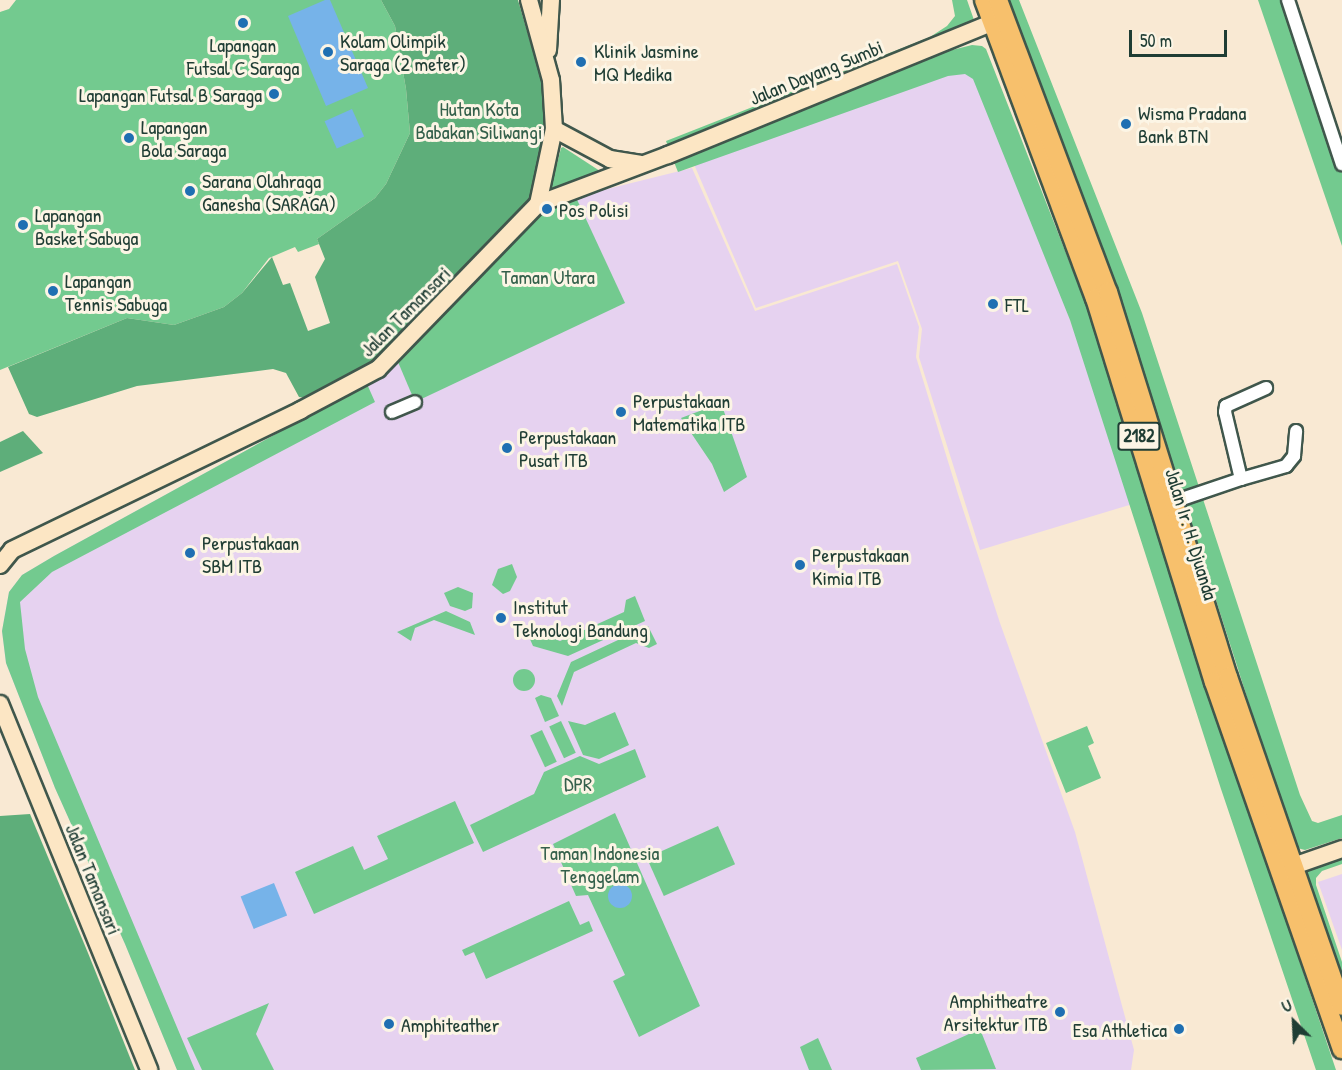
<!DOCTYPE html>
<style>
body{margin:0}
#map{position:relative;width:1342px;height:1070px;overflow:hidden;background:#f9e9d3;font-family:"Patrick Hand",sans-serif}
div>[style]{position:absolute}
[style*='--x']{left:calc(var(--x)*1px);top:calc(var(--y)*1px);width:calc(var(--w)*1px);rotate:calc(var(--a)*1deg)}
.built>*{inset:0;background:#e6d2f0}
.green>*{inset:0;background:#73ca8f;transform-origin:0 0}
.round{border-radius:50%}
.forest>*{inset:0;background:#5eae7a}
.water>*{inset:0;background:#76b3e9;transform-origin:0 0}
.roads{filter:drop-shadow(2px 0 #40574c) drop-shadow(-2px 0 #40574c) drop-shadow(0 2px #40574c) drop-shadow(0 -2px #40574c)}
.street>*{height:12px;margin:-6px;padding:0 6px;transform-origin:6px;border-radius:6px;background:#fff}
.secondary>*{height:16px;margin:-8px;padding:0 8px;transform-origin:8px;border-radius:8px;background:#fce6c4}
.primary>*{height:18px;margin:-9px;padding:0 9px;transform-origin:9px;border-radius:9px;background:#f7c06c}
.dots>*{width:16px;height:16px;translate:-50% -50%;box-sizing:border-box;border:3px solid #fcf5e5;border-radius:50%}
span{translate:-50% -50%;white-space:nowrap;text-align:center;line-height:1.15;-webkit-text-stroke:6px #fcf5e5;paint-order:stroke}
.shield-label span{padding:2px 4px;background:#fcf5e5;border:2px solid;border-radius:4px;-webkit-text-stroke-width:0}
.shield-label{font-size:18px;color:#1f3d34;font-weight:700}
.poi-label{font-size:20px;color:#1f3d34}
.left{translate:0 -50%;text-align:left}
.right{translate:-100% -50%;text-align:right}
.street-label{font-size:20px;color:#1f3d34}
.park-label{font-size:20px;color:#34604b}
.north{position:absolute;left:1264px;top:992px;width:60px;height:60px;-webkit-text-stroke:4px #fcf5e5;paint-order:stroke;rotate:336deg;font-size:16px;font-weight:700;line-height:24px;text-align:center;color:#1f3d34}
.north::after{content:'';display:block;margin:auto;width:21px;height:27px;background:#1f3d34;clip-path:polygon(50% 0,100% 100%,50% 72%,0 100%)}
.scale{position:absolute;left:1129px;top:30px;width:98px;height:27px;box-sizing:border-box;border:3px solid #1f3d34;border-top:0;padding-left:8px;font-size:18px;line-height:21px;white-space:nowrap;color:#1f3d34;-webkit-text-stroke:4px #fcf5e5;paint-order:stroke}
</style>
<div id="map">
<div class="built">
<i style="clip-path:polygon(948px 59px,979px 67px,1136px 503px,980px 550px,919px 357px,922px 329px,898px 261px,756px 308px,693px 162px)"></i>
<i style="clip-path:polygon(692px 168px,755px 311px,897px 264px,919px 327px,916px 357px,958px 494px,1000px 623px,1075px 832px,1134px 1050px,1131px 1070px,177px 1070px,125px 944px,55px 788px,6px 663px,2px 631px,9px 592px,22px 575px,54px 556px,367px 384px,567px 199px)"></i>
<i style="clip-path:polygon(1342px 874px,1342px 950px,1318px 882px)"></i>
</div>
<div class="green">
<i style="clip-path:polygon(16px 0,381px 0,395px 26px,406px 89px,410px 133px,386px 184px,375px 198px,317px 239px,319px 244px,298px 252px,295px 247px,269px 258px,242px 293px,224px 307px,174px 325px,127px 318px,0 370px,0 12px,9px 9px)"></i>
<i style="clip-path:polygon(952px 0,967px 0,974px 20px,969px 29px,670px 152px,666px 141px,930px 37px,947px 26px,955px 16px)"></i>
<i style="clip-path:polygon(1000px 0,1019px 0,1142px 313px,1300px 795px,1312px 821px,1318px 823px,1342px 815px,1342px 838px,1305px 850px,1297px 848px,1293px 841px,1128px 325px)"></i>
<i style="clip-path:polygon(1258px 0,1284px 0,1342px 173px,1342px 246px)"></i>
<i style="clip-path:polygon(972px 45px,982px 46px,986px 49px,1091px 317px,1225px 739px,1336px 1070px,1316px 1070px,1221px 789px,1070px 320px,973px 79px,965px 74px,948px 76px,678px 172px,672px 157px,948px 51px)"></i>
<i style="clip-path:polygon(561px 148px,563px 147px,603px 173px,550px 191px)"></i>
<i style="clip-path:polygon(573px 191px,625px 303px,415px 402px,395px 355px,538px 204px)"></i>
<i style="clip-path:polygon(367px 384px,375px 402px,52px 572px,20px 602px,25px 649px,38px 697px,195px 1070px,177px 1070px,125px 944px,55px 788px,6px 663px,2px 631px,9px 592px,22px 575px,54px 556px)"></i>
<i style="clip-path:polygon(721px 403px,747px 477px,724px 492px,712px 464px,681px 418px)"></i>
<i style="clip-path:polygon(512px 564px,517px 577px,510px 591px,503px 594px,492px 585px,498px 569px)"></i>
<i style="clip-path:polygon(458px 587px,473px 593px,472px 608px,465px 611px,450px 606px,444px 593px)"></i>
<i style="clip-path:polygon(635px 596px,645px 621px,568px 656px,533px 646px,525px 628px,560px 641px,624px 612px,626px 600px)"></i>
<i style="clip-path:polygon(446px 611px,470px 622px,475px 635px,434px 620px,415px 628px,411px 641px,397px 632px)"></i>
<i style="clip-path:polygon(648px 626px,657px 644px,649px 648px,636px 643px,574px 672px,562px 706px,557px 696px,571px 662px)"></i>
<i class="round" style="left:513px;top:669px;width:22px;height:22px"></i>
<i style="clip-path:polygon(541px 695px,551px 698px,559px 716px,545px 722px,535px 698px)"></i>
<i style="clip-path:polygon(615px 712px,629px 745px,599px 759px,583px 755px,568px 721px,585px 725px)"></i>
<i style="left:561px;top:721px;width:35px;height:13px;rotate:65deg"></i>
<i style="clip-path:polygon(1087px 726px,1094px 743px,1088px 746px,1101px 778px,1066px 793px,1046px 743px)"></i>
<i style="left:542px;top:730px;width:35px;height:13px;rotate:65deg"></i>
<i style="clip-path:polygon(635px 749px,646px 777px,483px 852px,470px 825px,534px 794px,544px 772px,580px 756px,599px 764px)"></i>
<i style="clip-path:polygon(455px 801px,474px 843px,314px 914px,295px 872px,353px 846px,364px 870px,388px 859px,377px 836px)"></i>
<i style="clip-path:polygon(615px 813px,700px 1006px,639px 1037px,613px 981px,625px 975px,588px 895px,576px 896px,553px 844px)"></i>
<i style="left:718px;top:826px;width:42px;height:78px;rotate:66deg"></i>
<i style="clip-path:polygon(1342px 843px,1342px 864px,1322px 871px,1316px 878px,1316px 885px,1342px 962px,1342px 988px,1302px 871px)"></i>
<i style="clip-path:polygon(569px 901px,580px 925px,589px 921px,593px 931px,486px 979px,474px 952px,465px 956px,462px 950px)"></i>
<i style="clip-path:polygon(269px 1003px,256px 1034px,274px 1070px,202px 1070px,187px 1038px)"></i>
<i style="clip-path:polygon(980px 1029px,996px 1069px,921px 1070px,916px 1058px)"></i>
<i style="clip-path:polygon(818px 1038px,832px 1070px,809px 1070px,800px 1047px)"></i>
</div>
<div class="forest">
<i style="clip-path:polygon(381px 0,518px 0,547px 100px,550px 127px,533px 194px,529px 200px,376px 361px,306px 398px,299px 397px,286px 373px,273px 369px,137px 386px,37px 417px,29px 414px,8px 367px,127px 318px,174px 325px,224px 307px,242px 293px,272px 257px,283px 285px,290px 283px,308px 331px,330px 323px,315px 277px,325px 259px,317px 239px,375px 198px,386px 184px,410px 133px,406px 89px,395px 26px)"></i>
<i style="clip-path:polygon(23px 431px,43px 453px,0 472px,0 442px)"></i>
<i style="clip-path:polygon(30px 814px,88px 953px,135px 1070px,0 1070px,0 816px)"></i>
</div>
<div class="water">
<i style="clip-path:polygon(325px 0,330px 0,368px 88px,326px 106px,288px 16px)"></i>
<i style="left:352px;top:109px;width:30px;height:30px;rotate:66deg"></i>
<i style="left:274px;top:883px;width:35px;height:36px;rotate:68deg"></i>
<i class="round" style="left:608px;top:884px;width:24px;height:24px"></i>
</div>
<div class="roads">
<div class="street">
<i style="--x:1288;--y:0;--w:173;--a:71.8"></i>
<i style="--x:392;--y:412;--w:25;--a:-23"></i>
<i style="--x:1241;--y:479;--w:47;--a:-16.1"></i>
<i style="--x:1286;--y:466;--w:13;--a:-51"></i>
<i style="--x:1294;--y:456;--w:25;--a:-85"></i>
<i style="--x:1173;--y:502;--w:72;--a:-18.7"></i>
<i style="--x:1241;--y:479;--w:69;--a:-103.4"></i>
<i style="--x:1225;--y:412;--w:6;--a:-81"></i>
<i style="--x:1226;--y:406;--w:44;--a:-24.2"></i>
</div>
<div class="secondary">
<i style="--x:548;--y:50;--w:50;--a:-86.6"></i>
<i style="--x:554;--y:129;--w:64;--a:28.2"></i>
<i style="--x:610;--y:159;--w:30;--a:9"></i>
<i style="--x:538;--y:204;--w:139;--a:-20.7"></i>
<i style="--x:668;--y:155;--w:362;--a:-22.2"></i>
<i style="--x:0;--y:565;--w:19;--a:-51"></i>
<i style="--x:12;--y:550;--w:321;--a:-25.8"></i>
<i style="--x:301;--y:410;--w:87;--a:-28"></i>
<i style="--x:378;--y:369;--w:230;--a:-45.9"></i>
<i style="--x:538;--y:204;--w:77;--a:-78"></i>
<i style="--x:554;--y:129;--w:49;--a:-93.5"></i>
<i style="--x:551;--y:80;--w:83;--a:-105.4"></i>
<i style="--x:0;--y:704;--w:395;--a:67.8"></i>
<i style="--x:1282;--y:870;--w:64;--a:-19.3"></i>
</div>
<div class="primary">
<i style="--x:984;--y:0;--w:318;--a:69.6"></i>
<i style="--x:1095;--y:298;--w:402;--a:72.8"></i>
<i style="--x:1214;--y:682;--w:389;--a:70.8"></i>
<i style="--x:998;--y:0;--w:312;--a:69.4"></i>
<i style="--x:1108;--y:292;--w:403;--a:72.7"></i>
<i style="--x:1228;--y:677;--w:348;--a:70.9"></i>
</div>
</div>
<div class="dots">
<i style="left:243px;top:23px;background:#1f6fb2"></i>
<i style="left:328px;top:52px;background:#1f6fb2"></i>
<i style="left:581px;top:62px;background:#1f6fb2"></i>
<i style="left:274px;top:94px;background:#1f6fb2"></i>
<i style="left:1126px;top:124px;background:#1f6fb2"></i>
<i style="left:129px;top:138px;background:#1f6fb2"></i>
<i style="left:190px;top:191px;background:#1f6fb2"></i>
<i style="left:547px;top:209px;background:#1f6fb2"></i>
<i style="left:23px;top:225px;background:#1f6fb2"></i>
<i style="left:53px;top:291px;background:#1f6fb2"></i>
<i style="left:993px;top:304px;background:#1f6fb2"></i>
<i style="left:621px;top:412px;background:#1f6fb2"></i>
<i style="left:507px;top:448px;background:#1f6fb2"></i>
<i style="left:190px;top:553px;background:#1f6fb2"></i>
<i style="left:800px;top:565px;background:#1f6fb2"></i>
<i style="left:501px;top:618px;background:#1f6fb2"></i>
<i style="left:1060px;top:1012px;background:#1f6fb2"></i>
<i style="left:389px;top:1024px;background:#1f6fb2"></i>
<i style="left:1179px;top:1029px;background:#1f6fb2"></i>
</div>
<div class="shield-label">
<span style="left:1139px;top:436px">2182</span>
</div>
<div class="poi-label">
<span class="left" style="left:340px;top:52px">Kolam Olimpik<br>Saraga (2 meter)</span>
<span style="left:243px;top:56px">Lapangan<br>Futsal C Saraga</span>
<span class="left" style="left:594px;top:62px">Klinik Jasmine<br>MQ Medika</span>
<span class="right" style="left:262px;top:94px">Lapangan Futsal B Saraga</span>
<span class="left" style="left:1138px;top:124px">Wisma Pradana<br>Bank BTN</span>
<span class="left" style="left:141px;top:138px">Lapangan<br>Bola Saraga</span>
<span class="left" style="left:202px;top:192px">Sarana Olahraga<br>Ganesha (SARAGA)</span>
<span class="left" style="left:559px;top:209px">Pos Polisi</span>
<span class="left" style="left:35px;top:226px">Lapangan<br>Basket Sabuga</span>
<span class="left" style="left:65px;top:292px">Lapangan<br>Tennis Sabuga</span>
<span class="left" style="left:1005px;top:304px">FTL</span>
<span class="left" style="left:633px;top:412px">Perpustakaan<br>Matematika ITB</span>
<span class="left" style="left:519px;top:448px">Perpustakaan<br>Pusat ITB</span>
<span class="left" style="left:202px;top:554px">Perpustakaan<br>SBM ITB</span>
<span class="left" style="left:812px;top:566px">Perpustakaan<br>Kimia ITB</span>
<span class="left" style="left:513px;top:618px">Institut<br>Teknologi Bandung</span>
<span class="right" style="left:1048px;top:1012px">Amphitheatre<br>Arsitektur ITB</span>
<span class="left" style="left:401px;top:1024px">Amphiteather</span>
<span class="right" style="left:1167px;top:1029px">Esa Athletica</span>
</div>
<div class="street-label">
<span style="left:816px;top:72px;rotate:-22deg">Jalan Dayang Sumbi</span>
<span style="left:405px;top:311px;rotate:-45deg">Jalan Tamansari</span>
<span style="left:1192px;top:534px;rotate:73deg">Jalan Ir. H. Djuanda</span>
<span style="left:94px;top:879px;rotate:68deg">Jalan Tamansari</span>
</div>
<div class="park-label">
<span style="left:479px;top:120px">Hutan Kota<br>Babakan Siliwangi</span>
<span style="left:548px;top:276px">Taman Utara</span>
<span style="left:578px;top:783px">DPR</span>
<span style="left:600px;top:864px">Taman Indonesia<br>Tenggelam</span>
</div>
<div class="north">U</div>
<div class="scale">50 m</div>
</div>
